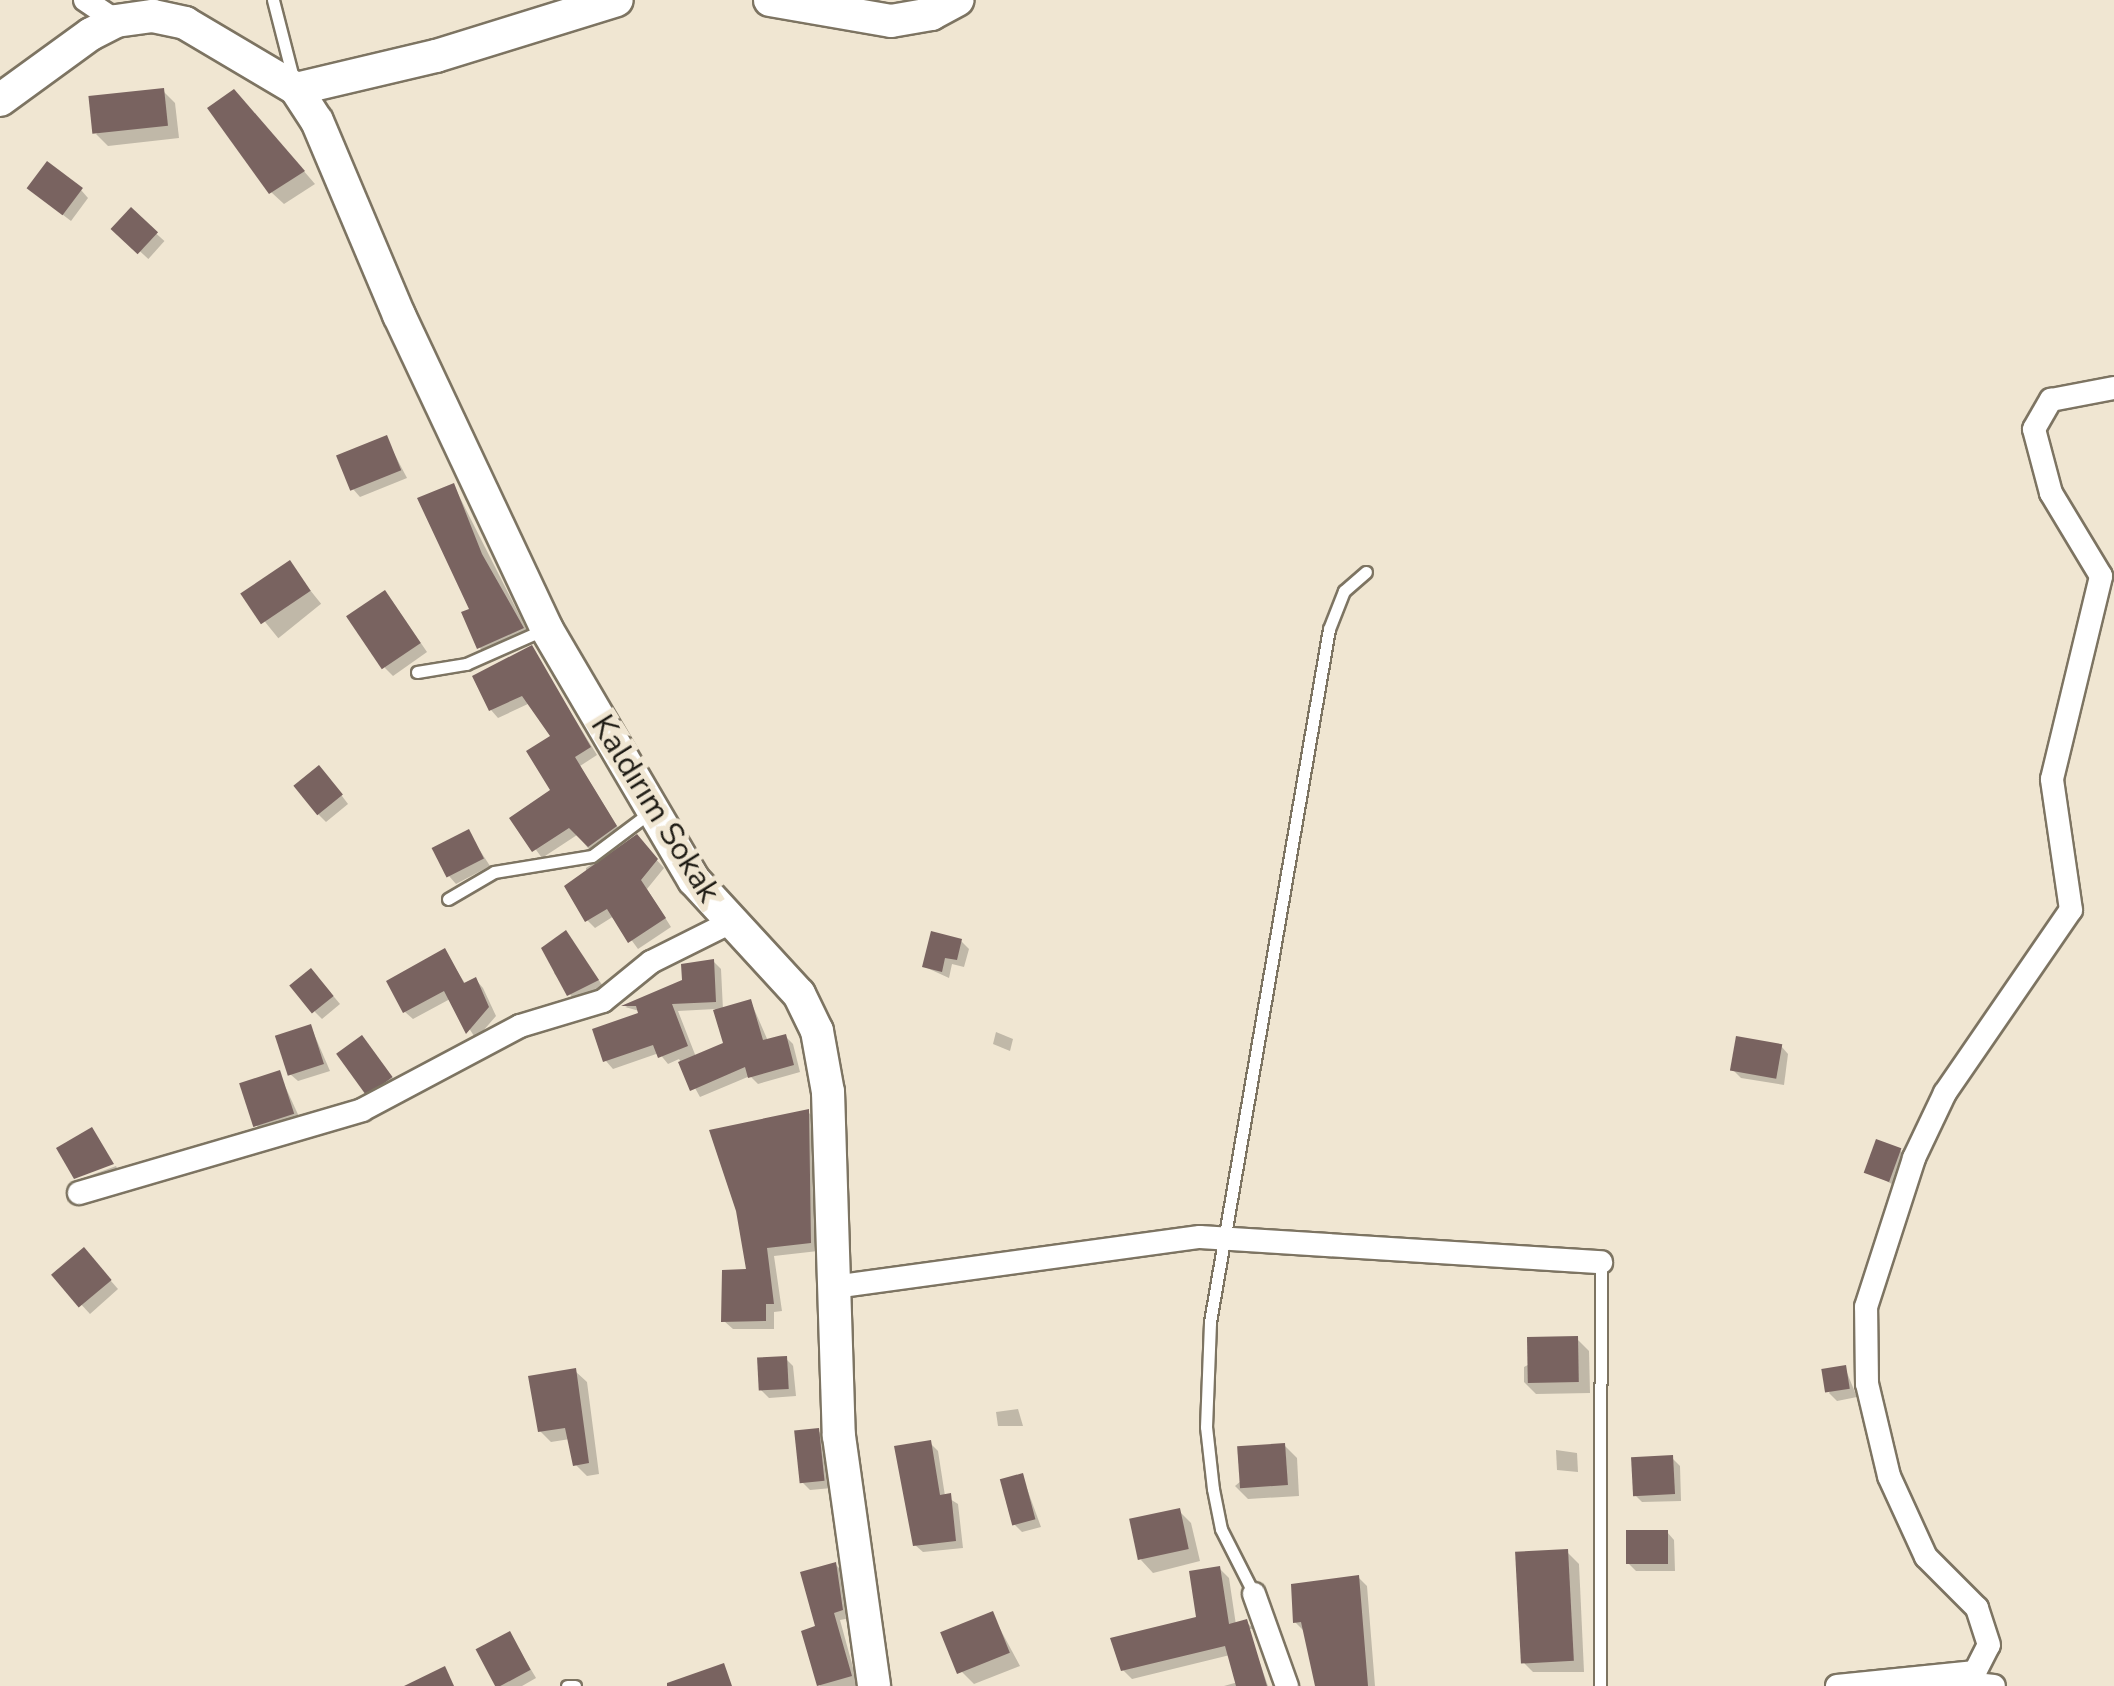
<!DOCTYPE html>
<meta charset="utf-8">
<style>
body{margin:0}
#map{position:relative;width:2114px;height:1686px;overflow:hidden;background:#f0e6d2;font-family:"Nunito Sans",sans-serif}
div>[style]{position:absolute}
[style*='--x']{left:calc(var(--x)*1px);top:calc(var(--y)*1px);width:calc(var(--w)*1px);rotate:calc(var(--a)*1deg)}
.shadow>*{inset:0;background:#0003;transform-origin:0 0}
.building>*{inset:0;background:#796360;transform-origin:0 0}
.roads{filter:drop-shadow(2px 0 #7d7462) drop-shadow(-2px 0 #7d7462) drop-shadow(0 2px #7d7462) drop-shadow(0 -2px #7d7462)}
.lane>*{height:11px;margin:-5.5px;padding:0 5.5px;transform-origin:5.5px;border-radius:5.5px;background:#fff}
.street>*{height:22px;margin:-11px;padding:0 11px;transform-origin:11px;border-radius:11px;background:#fff}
.secondary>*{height:32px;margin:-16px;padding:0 16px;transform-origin:16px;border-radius:16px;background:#fff}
span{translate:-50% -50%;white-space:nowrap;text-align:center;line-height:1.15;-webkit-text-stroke:10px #f0e6d2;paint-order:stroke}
.street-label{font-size:32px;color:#1e1b14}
</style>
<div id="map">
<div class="shadow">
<i style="clip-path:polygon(163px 91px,175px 103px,179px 138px,108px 146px,96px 134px)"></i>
<i style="clip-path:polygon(246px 104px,315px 184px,284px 204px,271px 192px)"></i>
<i style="clip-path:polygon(81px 190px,88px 198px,71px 221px,37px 195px)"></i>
<i style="left:131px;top:211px;width:45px;height:24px;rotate:42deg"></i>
<i style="clip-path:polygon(386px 438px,407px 478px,360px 497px,353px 489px)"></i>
<i style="clip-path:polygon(454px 486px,530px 636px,487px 655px,479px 647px)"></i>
<i style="left:289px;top:564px;width:51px;height:55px;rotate:51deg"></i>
<i style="clip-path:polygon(392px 601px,427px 652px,393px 676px,385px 668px)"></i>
<i style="clip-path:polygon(531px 648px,597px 755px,580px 766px,622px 834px,593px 854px,577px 835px,542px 858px,513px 818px,554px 791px,554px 737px,530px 703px,498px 718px,491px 710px)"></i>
<i style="clip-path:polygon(327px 776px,348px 804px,326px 822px,318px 814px)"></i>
<i style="clip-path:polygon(468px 832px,490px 866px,456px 884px,449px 876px)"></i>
<i style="clip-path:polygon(636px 837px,664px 868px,647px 889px,671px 927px,638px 949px,614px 916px,595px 928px,587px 920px,586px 868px)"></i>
<i style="clip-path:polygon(566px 933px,605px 989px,576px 1002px,554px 973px)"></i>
<i style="clip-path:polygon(961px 941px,969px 949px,964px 967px,952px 964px,949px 978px,925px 967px)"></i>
<i style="clip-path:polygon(445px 952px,466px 985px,476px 980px,483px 988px,496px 1016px,476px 1039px,450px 999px,413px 1019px,405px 1012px)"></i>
<i style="clip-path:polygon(evenodd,713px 961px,721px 969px,723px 1010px,751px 1002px,768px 1041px,785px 1036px,793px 1044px,800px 1072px,758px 1084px,750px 1076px,700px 1097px,679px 1059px,668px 1064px,659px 1053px,613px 1069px,606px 1061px,643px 1012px,625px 1007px,684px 982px,713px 961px,715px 1009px,726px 1045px,696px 1057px,678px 1011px,715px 1009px)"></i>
<i style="clip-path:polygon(319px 979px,340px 1004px,322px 1019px,315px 1012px)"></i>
<i style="clip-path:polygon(311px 1027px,330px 1071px,298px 1081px,290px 1074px)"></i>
<i style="clip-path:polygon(996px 1032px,1013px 1039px,1010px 1051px,993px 1044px)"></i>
<i style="clip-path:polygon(369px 1046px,398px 1085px,374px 1098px,366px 1090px)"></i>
<i style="clip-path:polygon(1781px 1046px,1788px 1054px,1784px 1085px,1741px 1078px,1733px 1070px)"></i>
<i style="clip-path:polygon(279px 1073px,301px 1121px,263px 1133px,256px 1125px)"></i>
<i style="clip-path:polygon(808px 1112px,816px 1120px,818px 1251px,774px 1256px,782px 1311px,774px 1312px,774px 1329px,733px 1329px,724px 1321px,749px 1272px)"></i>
<i style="clip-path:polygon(1900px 1150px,1907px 1158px,1898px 1187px,1868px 1172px)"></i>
<i style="clip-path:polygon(116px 1166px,119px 1172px,83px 1186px,78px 1180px)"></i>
<i style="clip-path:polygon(91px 1258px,118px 1289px,90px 1314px,55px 1276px)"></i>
<i style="clip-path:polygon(1577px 1339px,1589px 1351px,1590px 1393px,1536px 1394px,1524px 1382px,1524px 1367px)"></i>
<i style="clip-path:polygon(786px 1359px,793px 1366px,796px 1396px,769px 1398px,761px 1390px)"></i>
<i style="clip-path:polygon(1845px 1368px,1857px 1397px,1837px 1401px,1829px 1393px)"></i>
<i style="clip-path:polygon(575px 1371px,587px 1382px,599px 1474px,587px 1476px,576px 1465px,570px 1439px,551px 1442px,540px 1431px)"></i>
<i style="clip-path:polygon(1018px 1409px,1023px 1426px,998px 1426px,996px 1412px)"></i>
<i style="clip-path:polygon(818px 1431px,826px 1438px,832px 1488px,810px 1490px,802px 1482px)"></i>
<i style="clip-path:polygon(930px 1443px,938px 1451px,945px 1496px,958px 1504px,963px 1548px,923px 1552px,915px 1545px)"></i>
<i style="clip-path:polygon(1284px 1445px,1297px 1458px,1299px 1496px,1248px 1499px,1235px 1486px)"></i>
<i style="clip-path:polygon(1556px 1450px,1577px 1453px,1578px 1472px,1557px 1470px)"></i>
<i style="clip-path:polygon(1672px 1458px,1680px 1466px,1681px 1501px,1642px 1502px,1634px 1494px)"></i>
<i style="clip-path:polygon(1022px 1475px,1041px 1527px,1022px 1532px,1014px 1524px)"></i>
<i style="clip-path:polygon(1179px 1511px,1191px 1523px,1200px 1561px,1153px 1573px,1141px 1560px)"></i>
<i style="clip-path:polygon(1667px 1532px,1674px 1540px,1675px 1571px,1636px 1571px,1628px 1563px)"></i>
<i style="clip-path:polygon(1566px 1551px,1579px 1564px,1584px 1672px,1533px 1672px,1521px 1660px)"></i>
<i style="clip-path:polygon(836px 1565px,843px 1572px,850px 1618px,840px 1620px,858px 1686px,820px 1686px,804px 1632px,818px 1628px)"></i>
<i style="clip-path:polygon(1220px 1569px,1229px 1578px,1236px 1625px,1246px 1622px,1256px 1631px,1275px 1686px,1253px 1629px,1248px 1629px,1268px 1686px,1224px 1686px,1238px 1682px,1230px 1655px,1132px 1679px,1123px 1670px,1199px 1619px)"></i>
<i style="clip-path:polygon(1358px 1577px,1367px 1586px,1375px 1686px,1317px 1686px,1304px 1631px,1295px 1622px)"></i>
<i style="clip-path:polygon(992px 1614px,1020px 1666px,974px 1684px,962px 1672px)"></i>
<i style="clip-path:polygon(510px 1634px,536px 1678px,522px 1686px,498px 1686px,479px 1651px)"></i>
</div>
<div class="building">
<i style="left:164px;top:88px;width:38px;height:76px;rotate:84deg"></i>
<i style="clip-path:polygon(234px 89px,305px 171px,269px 194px,207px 108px)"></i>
<i style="left:47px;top:161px;width:45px;height:34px;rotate:37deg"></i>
<i style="left:131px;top:207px;width:37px;height:30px;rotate:43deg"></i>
<i style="left:387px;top:435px;width:38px;height:55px;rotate:68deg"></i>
<i style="clip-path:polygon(454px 483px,482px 554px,524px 628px,477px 649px,461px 612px,469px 609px,417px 498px)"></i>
<i style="left:290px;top:560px;width:37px;height:60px;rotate:56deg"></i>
<i style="left:385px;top:590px;width:64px;height:47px;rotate:56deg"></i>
<i style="clip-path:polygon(532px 645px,591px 747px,575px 757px,617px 826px,588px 847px,569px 828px,532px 852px,509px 818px,550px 790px,526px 751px,550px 736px,522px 696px,489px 711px,472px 676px)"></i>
<i style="left:319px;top:765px;width:38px;height:33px;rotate:51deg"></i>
<i style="left:469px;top:829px;width:33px;height:42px;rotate:63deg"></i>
<i style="clip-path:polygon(637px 834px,658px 859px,641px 880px,666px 918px,628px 943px,607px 909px,585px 922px,564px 886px)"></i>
<i style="clip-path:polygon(566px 930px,599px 980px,567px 996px,541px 948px)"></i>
<i style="clip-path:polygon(931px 931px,962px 939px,957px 960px,945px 958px,942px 972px,922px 967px)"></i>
<i style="clip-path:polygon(445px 948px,464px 983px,476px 977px,489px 1007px,466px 1034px,444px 991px,403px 1013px,386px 981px)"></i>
<i style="clip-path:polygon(714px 959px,716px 1002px,672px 1004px,688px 1046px,658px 1058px,653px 1045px,603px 1062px,592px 1029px,638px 1013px,636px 1006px,621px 1006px,682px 980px,681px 964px)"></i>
<i style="left:311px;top:968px;width:36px;height:28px;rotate:51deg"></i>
<i style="clip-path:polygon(751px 999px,763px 1040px,786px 1034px,794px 1065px,748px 1078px,745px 1067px,690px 1091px,678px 1062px,723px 1043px,713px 1010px)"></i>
<i style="left:311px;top:1024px;width:42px;height:38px;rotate:72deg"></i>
<i style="left:362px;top:1035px;width:52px;height:32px;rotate:54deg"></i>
<i style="left:1736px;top:1036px;width:47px;height:35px;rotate:10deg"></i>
<i style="left:280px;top:1070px;width:46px;height:43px;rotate:72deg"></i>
<i style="clip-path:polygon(809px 1109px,811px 1243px,767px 1248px,774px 1304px,766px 1304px,766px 1321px,721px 1322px,722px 1270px,746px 1269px,736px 1211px,709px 1130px)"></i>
<i style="clip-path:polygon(92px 1127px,114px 1164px,74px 1179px,56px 1148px)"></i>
<i style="left:1876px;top:1139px;width:27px;height:36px;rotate:20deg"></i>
<i style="left:84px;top:1247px;width:43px;height:43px;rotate:50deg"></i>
<i style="left:1578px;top:1336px;width:46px;height:51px;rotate:89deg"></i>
<i style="left:787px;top:1356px;width:33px;height:30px;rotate:87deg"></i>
<i style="left:1846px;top:1365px;width:24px;height:25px;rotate:81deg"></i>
<i style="clip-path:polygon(576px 1368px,589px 1463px,573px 1466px,565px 1428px,538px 1432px,528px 1376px)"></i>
<i style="left:819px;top:1428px;width:53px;height:25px;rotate:84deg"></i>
<i style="clip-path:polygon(931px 1440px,940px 1495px,951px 1493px,956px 1541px,913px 1546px,894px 1446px)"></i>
<i style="left:1285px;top:1443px;width:42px;height:48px;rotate:86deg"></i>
<i style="left:1673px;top:1455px;width:39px;height:42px;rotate:87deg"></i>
<i style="left:1023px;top:1473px;width:48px;height:24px;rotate:75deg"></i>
<i style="left:1180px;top:1508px;width:42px;height:52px;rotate:78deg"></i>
<i style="left:1626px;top:1530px;width:42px;height:34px"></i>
<i style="left:1568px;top:1549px;width:112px;height:53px;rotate:87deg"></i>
<i style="clip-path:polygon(836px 1562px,843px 1610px,834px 1613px,852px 1676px,817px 1686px,801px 1631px,815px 1626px,800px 1572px)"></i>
<i style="clip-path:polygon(1220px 1566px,1229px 1624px,1247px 1619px,1267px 1686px,1236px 1686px,1225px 1646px,1121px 1671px,1110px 1638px,1196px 1617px,1189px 1571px)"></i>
<i style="clip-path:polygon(1359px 1575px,1368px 1686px,1315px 1686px,1301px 1622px,1293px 1623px,1291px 1584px)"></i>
<i style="left:993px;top:1611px;width:45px;height:57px;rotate:68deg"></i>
<i style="left:510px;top:1631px;width:44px;height:39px;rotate:62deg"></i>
<i style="clip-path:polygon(724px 1663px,732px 1686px,667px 1686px,667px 1683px)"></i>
<i style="clip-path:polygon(445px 1666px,454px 1686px,404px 1686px)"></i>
</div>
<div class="roads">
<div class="lane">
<i style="--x:273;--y:0;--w:81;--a:75.6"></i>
<i style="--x:417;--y:672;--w:50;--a:-9.3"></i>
<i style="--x:466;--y:664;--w:86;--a:-23.9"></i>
<i style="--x:448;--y:899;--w:53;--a:-30.4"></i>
<i style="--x:494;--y:872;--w:99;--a:-9.3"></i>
<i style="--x:592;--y:856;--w:71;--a:-37"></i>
<i style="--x:1254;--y:1594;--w:73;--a:-116.9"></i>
<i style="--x:1221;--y:1529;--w:41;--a:-101.3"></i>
<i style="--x:1213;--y:1489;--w:62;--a:-96.4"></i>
<i style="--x:1206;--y:1427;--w:105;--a:-87.8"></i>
<i style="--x:1210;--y:1322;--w:703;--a:-80.26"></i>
<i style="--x:1329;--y:629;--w:41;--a:-68.5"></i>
<i style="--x:1344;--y:591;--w:29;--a:-41"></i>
<i style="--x:567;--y:1686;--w:8;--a:0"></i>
<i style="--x:1600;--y:1686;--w:424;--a:-89.9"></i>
</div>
<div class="street">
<i style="--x:85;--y:0;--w:37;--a:34"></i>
<i style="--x:79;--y:1193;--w:295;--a:-16.3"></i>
<i style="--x:362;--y:1110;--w:179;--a:-28"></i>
<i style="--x:520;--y:1026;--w:87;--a:-16.8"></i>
<i style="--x:603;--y:1001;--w:62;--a:-39.1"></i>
<i style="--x:651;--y:962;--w:87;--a:-26.6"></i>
<i style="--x:834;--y:1287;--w:369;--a:-7.8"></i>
<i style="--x:1200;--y:1237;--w:402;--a:3.6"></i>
<i style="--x:1254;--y:1594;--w:98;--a:70.3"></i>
<i style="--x:1956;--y:1682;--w:38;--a:6"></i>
<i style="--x:1837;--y:1686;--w:139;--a:-5.8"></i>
<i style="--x:1975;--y:1672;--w:30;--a:-63"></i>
<i style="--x:1989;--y:1645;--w:39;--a:-108"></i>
<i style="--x:1977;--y:1608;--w:72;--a:-135"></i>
<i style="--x:1926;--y:1557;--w:89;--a:-114.6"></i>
<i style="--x:1889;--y:1476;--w:95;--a:-103.4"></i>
<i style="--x:1867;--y:1384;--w:77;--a:-90.7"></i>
<i style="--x:1866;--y:1307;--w:157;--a:-72.1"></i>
<i style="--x:1914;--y:1158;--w:72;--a:-64.5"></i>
<i style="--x:1945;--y:1093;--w:222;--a:-55.5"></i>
<i style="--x:2071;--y:910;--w:132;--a:-98.3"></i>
<i style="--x:2052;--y:779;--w:209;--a:-76.4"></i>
<i style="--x:2101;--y:576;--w:97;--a:-121.1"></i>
<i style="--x:2051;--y:493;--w:66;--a:-104.9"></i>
<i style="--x:2034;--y:429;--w:34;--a:-60"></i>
<i style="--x:2051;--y:400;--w:64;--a:-10.8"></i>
</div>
<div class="secondary">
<i style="--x:770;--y:0;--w:123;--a:9.8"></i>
<i style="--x:891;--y:21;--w:41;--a:-9.9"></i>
<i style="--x:931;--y:14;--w:30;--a:-28"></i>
<i style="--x:296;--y:89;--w:144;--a:-13.3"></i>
<i style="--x:436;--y:56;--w:189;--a:-17.2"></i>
<i style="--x:0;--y:100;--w:112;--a:-36"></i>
<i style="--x:91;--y:34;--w:28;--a:-27"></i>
<i style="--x:116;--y:21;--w:37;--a:-8"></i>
<i style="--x:153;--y:16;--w:33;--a:12"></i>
<i style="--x:185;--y:23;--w:129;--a:30.7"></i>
<i style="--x:296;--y:89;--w:38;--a:57"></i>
<i style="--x:317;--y:121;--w:211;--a:67.1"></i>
<i style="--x:399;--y:315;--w:346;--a:64.8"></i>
<i style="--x:546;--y:628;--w:292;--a:59.6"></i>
<i style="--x:694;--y:880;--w:155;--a:47.4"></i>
<i style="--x:799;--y:994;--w:41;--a:64.1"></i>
<i style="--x:817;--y:1031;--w:62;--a:79.8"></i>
<i style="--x:828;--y:1092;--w:344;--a:88.2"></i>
<i style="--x:839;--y:1436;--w:252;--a:82"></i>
</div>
</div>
<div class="street-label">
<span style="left:655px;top:809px;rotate:58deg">Kaldırım Sokak</span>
</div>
</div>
